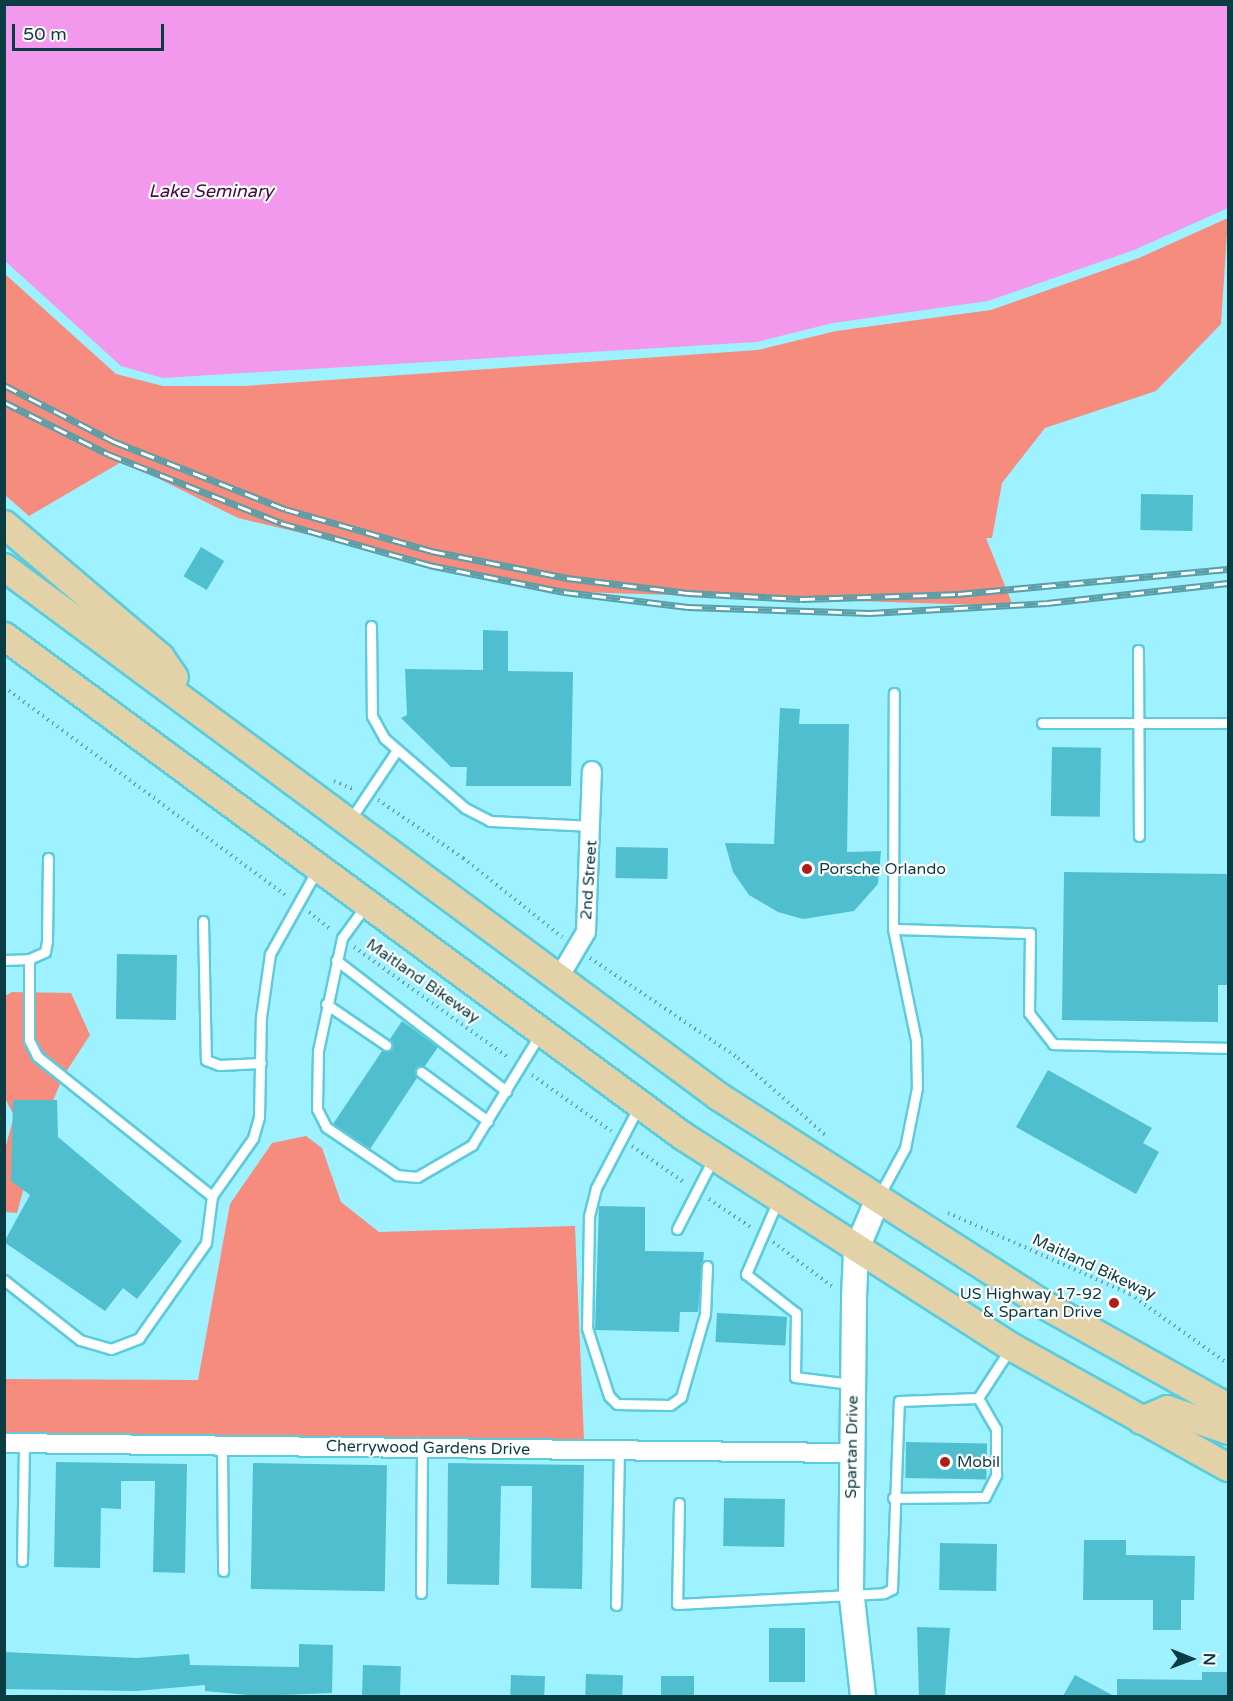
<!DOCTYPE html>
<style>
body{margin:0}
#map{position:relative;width:1233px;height:1701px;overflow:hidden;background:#9ef1fe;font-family:"Varela Round",sans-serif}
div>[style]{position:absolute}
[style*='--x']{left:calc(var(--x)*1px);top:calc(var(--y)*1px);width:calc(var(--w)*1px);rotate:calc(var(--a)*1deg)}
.green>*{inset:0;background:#f58c7e}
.water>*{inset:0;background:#f299ed}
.building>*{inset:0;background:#4fbfd0;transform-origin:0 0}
.path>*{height:4px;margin-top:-2px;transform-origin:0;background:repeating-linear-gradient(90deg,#60a5b0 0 1.5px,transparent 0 6px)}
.roads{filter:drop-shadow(2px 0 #5ccbdc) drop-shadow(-2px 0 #5ccbdc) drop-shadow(0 2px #5ccbdc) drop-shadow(0 -2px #5ccbdc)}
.lane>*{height:9px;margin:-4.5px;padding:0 4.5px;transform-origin:4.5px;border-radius:4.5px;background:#fff}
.street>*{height:18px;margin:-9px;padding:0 9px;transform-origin:9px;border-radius:9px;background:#fff}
.secondary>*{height:24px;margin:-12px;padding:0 12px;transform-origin:12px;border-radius:12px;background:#fff}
.primary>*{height:27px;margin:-13.5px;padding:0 13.5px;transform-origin:13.5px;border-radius:13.5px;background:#e3d2a8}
.rail>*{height:7px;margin-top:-3.5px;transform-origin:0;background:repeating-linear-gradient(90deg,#fff 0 14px,#5a9ea8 0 28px);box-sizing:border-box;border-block:2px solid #5a9ea8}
.dots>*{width:16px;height:16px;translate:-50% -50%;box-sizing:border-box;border:3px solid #fff;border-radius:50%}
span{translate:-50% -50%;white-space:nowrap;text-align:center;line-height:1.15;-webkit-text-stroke:4.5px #fff;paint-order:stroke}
.poi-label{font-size:16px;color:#093c43}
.left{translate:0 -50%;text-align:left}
.right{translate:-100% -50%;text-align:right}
.street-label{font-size:16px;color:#093c43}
.water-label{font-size:18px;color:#440d43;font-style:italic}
.frame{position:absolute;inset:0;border:6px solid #093c43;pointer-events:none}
.north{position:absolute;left:1161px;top:1629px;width:60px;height:60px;-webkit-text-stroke:4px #fff;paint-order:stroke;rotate:91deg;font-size:16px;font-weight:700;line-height:24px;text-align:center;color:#093c43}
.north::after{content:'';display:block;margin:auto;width:21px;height:27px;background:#093c43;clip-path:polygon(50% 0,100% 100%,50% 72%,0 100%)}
.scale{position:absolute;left:12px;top:24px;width:152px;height:27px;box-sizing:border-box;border:3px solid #093c43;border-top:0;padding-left:8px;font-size:18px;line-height:21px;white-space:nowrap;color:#093c43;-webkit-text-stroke:4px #fff;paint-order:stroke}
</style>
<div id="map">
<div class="green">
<i style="clip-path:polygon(1228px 218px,1221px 324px,1156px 391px,1045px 428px,1002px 483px,992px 538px,986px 538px,1013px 606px,548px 591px,238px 518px,123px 461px,29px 516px,5px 495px,5px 274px,116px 374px,163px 386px,245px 386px,758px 350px,836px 331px,991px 310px,1139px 258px)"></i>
<i style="clip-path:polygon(12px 992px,71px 993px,90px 1035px,64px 1075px,39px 1133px,17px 1213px,5px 1212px,5px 1149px,14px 1116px,5px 1098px,5px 996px)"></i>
<i style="clip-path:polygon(306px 1136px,322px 1148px,341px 1202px,379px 1232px,575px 1226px,584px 1440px,5px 1433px,5px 1379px,198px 1380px,230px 1204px,272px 1143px)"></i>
</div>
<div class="water">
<i style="clip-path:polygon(4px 5px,1228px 5px,1228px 208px,1134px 250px,988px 301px,833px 323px,757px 342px,163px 378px,121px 366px,5px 261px)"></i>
</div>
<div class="building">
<i style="left:1141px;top:494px;width:52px;height:36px;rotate:1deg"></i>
<i style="left:201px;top:547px;width:27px;height:34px;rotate:31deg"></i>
<i style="clip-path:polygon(483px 630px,508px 631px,508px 671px,573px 672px,571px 786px,466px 786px,467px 767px,451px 767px,401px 718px,407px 715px,405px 669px,483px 670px)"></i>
<i style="clip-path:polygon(780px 708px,800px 709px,799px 724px,849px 724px,847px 852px,881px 851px,878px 884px,854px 911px,803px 919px,778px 912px,749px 895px,733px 872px,725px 843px,774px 844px)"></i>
<i style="left:1052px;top:747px;width:49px;height:69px;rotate:1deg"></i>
<i style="left:616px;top:847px;width:52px;height:31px;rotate:1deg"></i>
<i style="clip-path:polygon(1064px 872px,1228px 874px,1228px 985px,1218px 985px,1218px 1022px,1062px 1020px)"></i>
<i style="left:117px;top:954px;width:60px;height:65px;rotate:1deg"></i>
<i style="clip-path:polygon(402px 1021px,438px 1047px,425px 1066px,415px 1069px,417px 1078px,370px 1149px,333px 1124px,382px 1051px,392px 1048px,390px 1039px)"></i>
<i style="clip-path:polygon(1048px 1070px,1152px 1128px,1143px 1143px,1159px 1152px,1136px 1194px,1016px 1127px)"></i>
<i style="clip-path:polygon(13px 1100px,57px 1100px,58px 1137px,182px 1241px,137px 1299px,123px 1288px,105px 1311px,4px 1242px,30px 1195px,11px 1181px)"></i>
<i style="clip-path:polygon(599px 1206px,645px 1207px,645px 1251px,704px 1252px,698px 1312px,680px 1312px,679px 1332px,595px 1330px)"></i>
<i style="left:717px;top:1313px;width:70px;height:29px;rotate:3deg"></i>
<i style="left:906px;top:1442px;width:81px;height:36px;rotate:1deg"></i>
<i style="clip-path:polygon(56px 1462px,187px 1464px,185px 1573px,153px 1572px,155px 1481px,121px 1481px,121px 1509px,101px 1508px,100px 1568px,54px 1567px)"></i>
<i style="left:253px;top:1463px;width:134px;height:126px;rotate:1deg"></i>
<i style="clip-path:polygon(448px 1463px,584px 1465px,582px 1589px,531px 1588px,532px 1486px,501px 1486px,499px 1585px,447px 1584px)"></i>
<i style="left:724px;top:1498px;width:61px;height:48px;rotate:1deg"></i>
<i style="clip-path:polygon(1084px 1540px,1126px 1540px,1126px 1555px,1195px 1556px,1194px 1600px,1181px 1600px,1181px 1630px,1153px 1630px,1153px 1600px,1083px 1600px)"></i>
<i style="left:940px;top:1543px;width:57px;height:47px;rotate:1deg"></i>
<i style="clip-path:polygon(917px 1627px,950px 1628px,945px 1696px,919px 1696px)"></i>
<i style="left:769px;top:1628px;width:36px;height:54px"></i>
<i style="clip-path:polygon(299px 1644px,333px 1645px,332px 1693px,258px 1696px,205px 1691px,205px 1685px,136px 1691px,4px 1689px,4px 1652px,137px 1658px,189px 1654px,190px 1665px,299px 1667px)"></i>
<i style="left:363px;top:1665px;width:38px;height:31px;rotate:2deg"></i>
<i style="clip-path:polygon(1202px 1672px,1228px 1672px,1228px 1696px,1117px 1696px,1117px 1679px,1202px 1680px)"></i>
<i style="left:586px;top:1674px;width:37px;height:22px;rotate:2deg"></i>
<i style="left:511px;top:1675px;width:34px;height:21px;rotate:2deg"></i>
<i style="clip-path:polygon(1075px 1675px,1114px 1696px,1063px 1696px)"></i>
<i style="left:661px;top:1676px;width:33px;height:20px"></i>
</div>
<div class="path">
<i style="--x:4;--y:687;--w:353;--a:36.5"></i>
<i style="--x:334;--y:781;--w:23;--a:23"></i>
<i style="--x:378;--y:800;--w:103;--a:34.3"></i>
<i style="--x:463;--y:858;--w:127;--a:38.6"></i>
<i style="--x:309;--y:912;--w:28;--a:39"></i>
<i style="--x:354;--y:947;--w:191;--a:35.6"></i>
<i style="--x:590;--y:958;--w:179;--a:34"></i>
<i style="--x:738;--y:1058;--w:116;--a:41.5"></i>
<i style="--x:532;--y:1075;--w:97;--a:35.3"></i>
<i style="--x:632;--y:1146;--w:65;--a:34.9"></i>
<i style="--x:709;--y:1199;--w:52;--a:34"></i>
<i style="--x:948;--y:1213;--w:199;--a:24"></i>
<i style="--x:1130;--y:1294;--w:120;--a:35.5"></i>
<i style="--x:773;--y:1242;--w:75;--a:36.9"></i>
</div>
<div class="roads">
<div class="lane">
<i style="--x:371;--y:626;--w:90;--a:89.4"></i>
<i style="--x:372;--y:716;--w:25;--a:61"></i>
<i style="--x:384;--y:738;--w:107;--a:40.8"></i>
<i style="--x:465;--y:808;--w:28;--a:27"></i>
<i style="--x:490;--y:821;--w:103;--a:2.8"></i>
<i style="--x:1138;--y:650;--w:186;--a:89.7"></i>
<i style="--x:1042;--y:723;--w:186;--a:0"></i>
<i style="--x:350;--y:820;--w:84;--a:-56.1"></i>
<i style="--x:48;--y:858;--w:83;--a:90.7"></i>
<i style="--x:47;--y:941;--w:11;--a:100"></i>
<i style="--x:45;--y:952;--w:17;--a:156"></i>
<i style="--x:29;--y:959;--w:81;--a:90"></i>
<i style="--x:29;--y:1040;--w:18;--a:63"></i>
<i style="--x:37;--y:1056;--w:224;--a:38.7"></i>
<i style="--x:366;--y:905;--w:41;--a:126"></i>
<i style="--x:342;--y:938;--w:116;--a:102"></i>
<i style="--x:318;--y:1051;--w:58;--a:91"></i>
<i style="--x:317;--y:1109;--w:20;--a:63"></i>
<i style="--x:326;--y:1127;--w:86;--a:34.1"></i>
<i style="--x:397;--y:1175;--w:20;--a:6"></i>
<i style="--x:417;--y:1177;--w:64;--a:-30.2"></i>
<i style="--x:472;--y:1145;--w:130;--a:-58.5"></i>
<i style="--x:203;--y:921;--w:139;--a:88.8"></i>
<i style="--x:206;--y:1060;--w:14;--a:21"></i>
<i style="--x:219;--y:1065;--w:42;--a:-2.7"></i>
<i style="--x:893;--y:929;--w:137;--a:1.7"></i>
<i style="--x:1030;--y:933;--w:80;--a:90.7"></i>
<i style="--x:1029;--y:1013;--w:39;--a:52"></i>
<i style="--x:1053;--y:1044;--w:175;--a:1.3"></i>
<i style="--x:4;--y:960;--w:25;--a:-2"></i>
<i style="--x:336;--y:960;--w:215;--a:37.6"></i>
<i style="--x:326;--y:1004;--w:73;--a:34.3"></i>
<i style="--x:421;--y:1072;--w:83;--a:36.2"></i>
<i style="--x:639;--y:1106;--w:93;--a:117.7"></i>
<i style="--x:596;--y:1188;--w:30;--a:104"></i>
<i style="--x:589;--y:1217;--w:111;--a:91"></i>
<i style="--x:587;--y:1328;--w:71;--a:72.1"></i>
<i style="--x:609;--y:1396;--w:11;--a:45"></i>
<i style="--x:617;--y:1404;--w:53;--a:1.1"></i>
<i style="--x:670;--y:1405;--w:14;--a:-36"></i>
<i style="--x:681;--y:1397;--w:86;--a:-73.9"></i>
<i style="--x:705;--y:1314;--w:48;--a:-87.6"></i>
<i style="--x:879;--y:1196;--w:55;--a:-61.6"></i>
<i style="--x:905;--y:1148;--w:61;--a:-78.7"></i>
<i style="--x:917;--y:1088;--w:48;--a:-91.2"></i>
<i style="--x:916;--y:1040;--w:113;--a:-101.7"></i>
<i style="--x:893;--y:929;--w:236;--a:-89.8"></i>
<i style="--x:778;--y:1200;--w:81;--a:113.4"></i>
<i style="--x:746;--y:1274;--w:63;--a:38"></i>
<i style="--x:796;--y:1313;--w:64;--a:90.9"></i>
<i style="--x:795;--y:1377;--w:56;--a:7.1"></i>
<i style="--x:677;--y:1229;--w:79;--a:-62.8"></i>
<i style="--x:4;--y:1280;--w:97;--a:38.3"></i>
<i style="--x:80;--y:1340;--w:32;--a:16"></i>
<i style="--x:111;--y:1349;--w:30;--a:-21"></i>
<i style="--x:139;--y:1338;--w:116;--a:-54.8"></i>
<i style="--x:206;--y:1243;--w:47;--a:-82.7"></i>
<i style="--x:212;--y:1196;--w:71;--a:-54.7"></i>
<i style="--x:253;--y:1138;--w:22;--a:-74"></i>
<i style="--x:259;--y:1117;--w:100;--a:-88.9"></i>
<i style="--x:261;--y:1017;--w:64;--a:-81.9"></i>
<i style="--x:270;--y:954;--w:96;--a:-60.8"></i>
<i style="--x:222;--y:1446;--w:125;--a:89.5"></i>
<i style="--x:893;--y:1498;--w:92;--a:-0.6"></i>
<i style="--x:985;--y:1497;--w:25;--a:-63"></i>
<i style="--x:996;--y:1475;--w:46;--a:-90"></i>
<i style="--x:996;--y:1429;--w:36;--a:-120"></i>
<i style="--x:679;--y:1503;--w:101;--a:91.1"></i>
<i style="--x:677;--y:1604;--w:207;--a:-3"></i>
<i style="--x:884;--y:1593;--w:9;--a:-27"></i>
<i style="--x:892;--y:1589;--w:188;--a:-87.9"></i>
<i style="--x:899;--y:1401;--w:79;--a:-2.2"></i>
<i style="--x:978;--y:1398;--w:59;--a:-56.9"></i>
<i style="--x:22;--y:1561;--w:118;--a:-89"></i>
<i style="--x:421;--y:1593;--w:145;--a:-89.6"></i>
<i style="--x:616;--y:1605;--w:155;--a:-88.9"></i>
</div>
<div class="street">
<i style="--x:557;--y:981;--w:57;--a:-59.4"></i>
<i style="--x:586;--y:932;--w:161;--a:-87.9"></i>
<i style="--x:4;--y:1443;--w:848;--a:0.68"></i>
</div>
<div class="secondary">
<i style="--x:863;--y:1696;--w:108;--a:-96.4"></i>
<i style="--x:851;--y:1589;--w:292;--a:-89.4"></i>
<i style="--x:854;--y:1297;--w:46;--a:-87.5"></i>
<i style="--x:856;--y:1251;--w:54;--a:-67.2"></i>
</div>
<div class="primary">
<i style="--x:4;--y:524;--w:205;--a:40.4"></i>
<i style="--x:160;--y:657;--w:24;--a:55"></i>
<i style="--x:4;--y:567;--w:889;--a:36.53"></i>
<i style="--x:718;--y:1096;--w:380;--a:32.6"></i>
<i style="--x:1038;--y:1301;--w:218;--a:29.2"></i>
<i style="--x:4;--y:636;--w:843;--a:36.37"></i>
<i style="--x:683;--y:1136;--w:391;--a:32.7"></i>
<i style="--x:1012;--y:1347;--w:247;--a:29.1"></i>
<i style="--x:1141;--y:1420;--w:28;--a:-23"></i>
<i style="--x:1167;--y:1409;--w:65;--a:19"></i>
</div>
</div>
<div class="rail">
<i style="--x:4;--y:385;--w:125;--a:27.2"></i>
<i style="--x:115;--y:442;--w:183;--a:21.5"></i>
<i style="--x:285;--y:509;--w:152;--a:16"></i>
<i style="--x:431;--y:551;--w:139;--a:11.2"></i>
<i style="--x:567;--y:578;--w:122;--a:7.1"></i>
<i style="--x:688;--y:593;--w:113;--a:3"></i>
<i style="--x:801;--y:599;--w:157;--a:-1.8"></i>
<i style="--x:958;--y:594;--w:271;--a:-5.3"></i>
<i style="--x:4;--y:402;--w:116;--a:26.6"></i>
<i style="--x:108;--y:454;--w:186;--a:21.7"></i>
<i style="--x:281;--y:523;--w:154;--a:15.8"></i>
<i style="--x:429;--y:565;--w:138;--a:11.3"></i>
<i style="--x:564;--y:592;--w:125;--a:6.9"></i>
<i style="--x:688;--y:607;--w:182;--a:1.9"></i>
<i style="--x:870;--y:613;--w:177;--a:-3.2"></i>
<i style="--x:1047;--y:603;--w:182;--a:-6.3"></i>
</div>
<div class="dots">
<i style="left:807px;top:869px;background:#ae1d16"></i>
<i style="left:1114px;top:1303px;background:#ae1d16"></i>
<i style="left:945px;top:1462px;background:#ae1d16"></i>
</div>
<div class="poi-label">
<span class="left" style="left:819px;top:869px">Porsche Orlando</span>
<span class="right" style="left:1102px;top:1303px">US Highway 17-92<br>&amp; Spartan Drive</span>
<span class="left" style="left:957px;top:1462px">Mobil</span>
</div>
<div class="street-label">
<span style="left:589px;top:880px;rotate:-86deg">2nd Street</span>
<span style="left:423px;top:981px;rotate:35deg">Maitland Bikeway</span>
<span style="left:1094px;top:1267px;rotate:25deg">Maitland Bikeway</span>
<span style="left:852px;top:1447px;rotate:-89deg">Spartan Drive</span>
<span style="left:428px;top:1448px;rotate:1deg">Cherrywood Gardens Drive</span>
</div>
<div class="water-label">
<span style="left:211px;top:191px">Lake Seminary</span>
</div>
<div class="frame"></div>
<div class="north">N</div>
<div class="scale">50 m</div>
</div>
